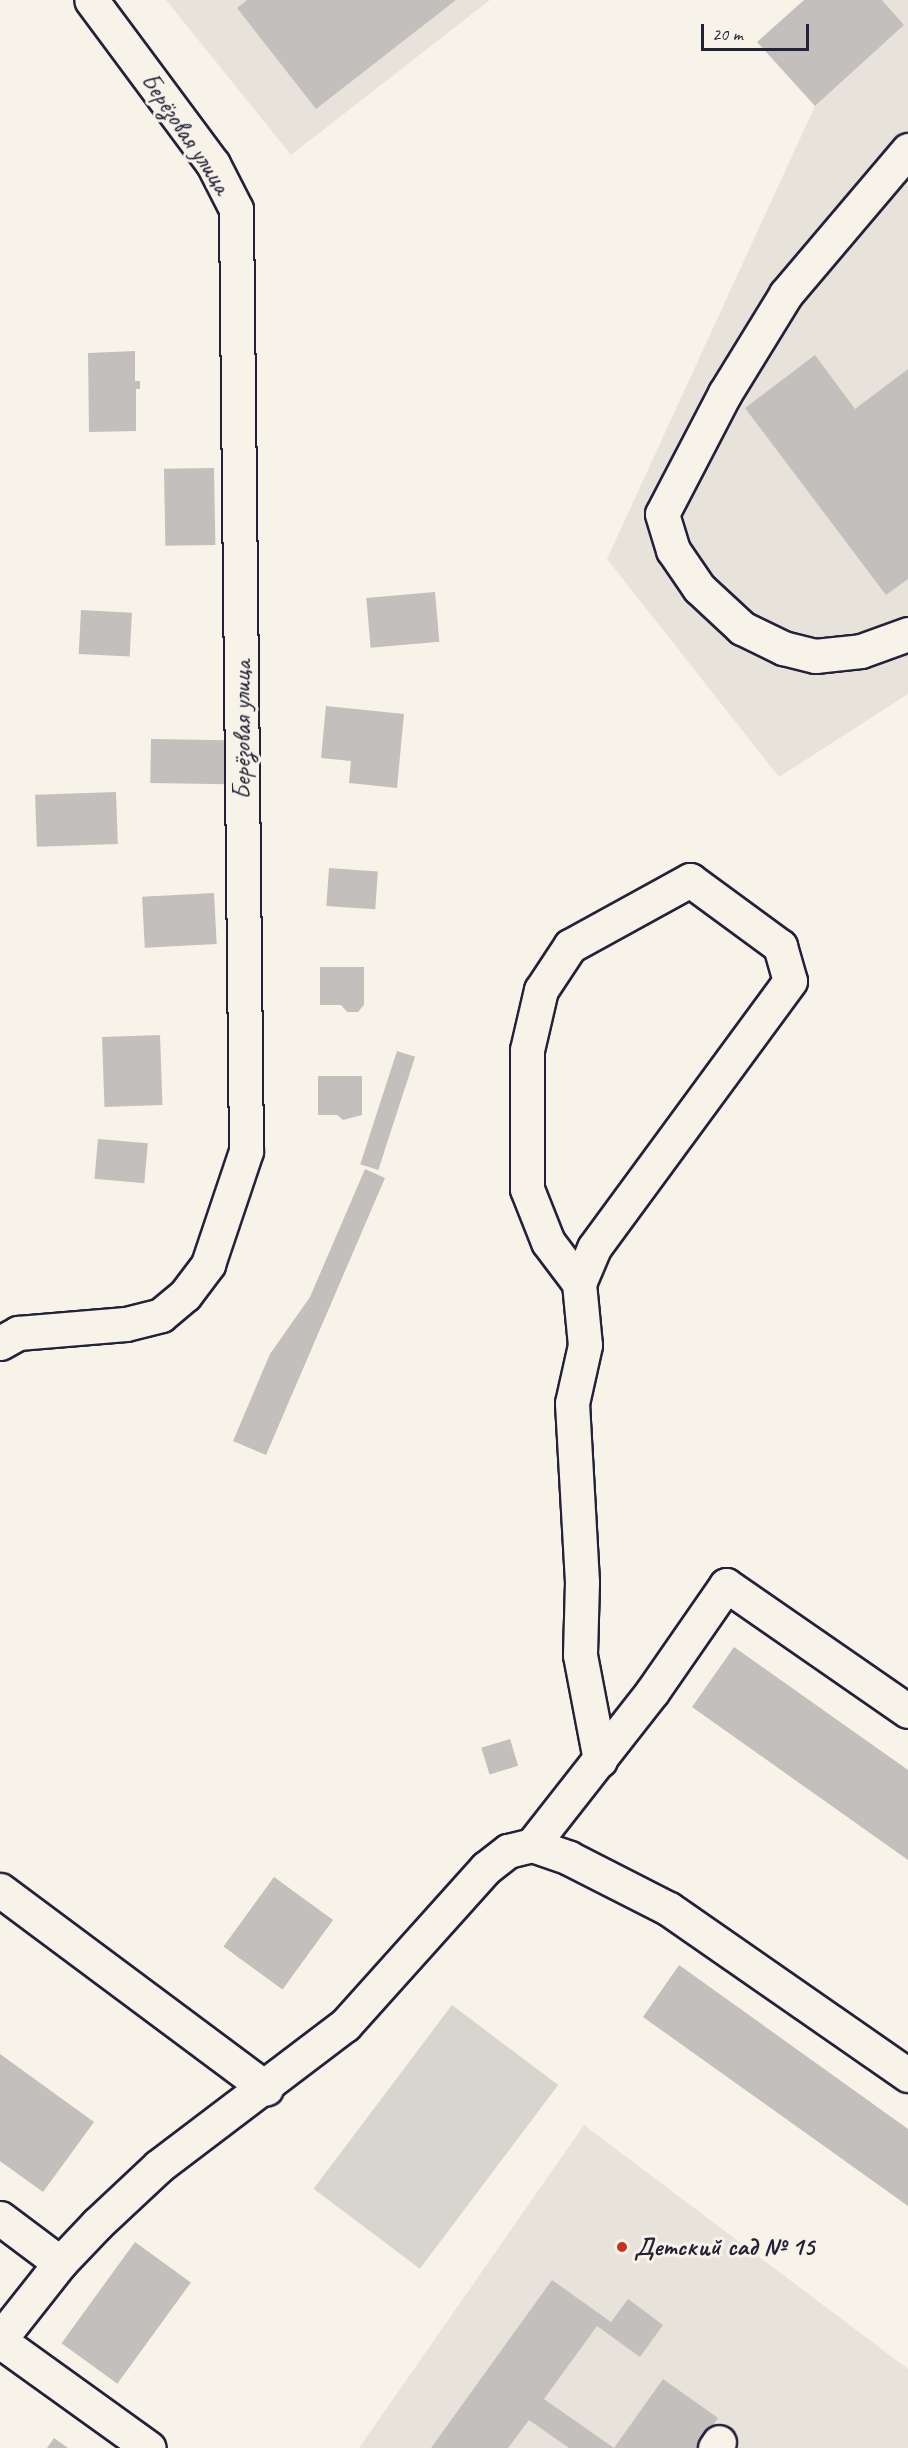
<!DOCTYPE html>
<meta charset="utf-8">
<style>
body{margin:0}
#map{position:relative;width:908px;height:2448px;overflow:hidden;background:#f7f3e8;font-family:Caveat,sans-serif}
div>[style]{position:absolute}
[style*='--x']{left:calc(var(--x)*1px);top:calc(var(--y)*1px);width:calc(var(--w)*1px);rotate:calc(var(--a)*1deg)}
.built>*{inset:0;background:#e7e3db}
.green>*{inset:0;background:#d8d5cf;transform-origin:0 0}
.building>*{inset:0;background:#c2bfbd;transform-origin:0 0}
.roads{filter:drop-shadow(2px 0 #22223b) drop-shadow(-2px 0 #22223b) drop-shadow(0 2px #22223b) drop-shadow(0 -2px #22223b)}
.minor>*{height:33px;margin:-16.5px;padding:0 16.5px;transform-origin:16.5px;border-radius:16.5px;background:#f7f3e8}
.dots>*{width:16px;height:16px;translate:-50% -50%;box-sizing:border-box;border:3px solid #f7f3e8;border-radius:50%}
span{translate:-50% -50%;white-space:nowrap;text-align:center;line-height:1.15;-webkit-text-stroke:6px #f7f3e8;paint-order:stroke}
.street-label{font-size:26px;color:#22223b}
.poi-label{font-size:26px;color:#22223b;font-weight:700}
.left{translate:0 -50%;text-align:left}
.scale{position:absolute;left:701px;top:24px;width:108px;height:27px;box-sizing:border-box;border:3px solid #22223b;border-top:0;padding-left:8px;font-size:18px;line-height:21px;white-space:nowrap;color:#22223b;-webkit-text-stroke:4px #f7f3e8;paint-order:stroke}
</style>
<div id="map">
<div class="built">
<i style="clip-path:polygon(166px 0,490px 0,291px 155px)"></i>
<i style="clip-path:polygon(882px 0,908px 0,908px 694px,779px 777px,607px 559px,815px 106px,904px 25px)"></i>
<i style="clip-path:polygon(584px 2125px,908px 2369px,908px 2448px,359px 2448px)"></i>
</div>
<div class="green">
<i style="left:452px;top:2005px;width:133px;height:230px;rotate:37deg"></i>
</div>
<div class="building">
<i style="clip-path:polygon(247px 0,456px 0,316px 109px,237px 8px)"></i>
<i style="clip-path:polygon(804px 0,882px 0,904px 25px,815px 106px,757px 42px)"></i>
<i style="clip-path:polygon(135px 351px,135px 381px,140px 381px,140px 389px,136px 389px,136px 431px,89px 432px,88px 353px)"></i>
<i style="clip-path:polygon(815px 355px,855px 409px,908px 369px,908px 579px,886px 595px,745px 408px)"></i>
<i style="left:214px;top:468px;width:77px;height:50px;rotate:89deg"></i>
<i style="left:435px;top:592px;width:50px;height:69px;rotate:85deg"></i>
<i style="left:81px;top:610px;width:51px;height:44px;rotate:3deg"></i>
<i style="clip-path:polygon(326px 706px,404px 714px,397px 788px,349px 783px,351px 761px,321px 758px)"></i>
<i style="left:151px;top:739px;width:77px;height:44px;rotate:1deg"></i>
<i style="left:116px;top:792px;width:52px;height:81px;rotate:88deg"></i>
<i style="left:329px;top:868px;width:49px;height:38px;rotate:4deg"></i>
<i style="left:214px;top:893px;width:51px;height:72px;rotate:87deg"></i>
<i style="clip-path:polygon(320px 967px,364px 967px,364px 1005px,358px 1012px,347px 1012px,341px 1005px,320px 1005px)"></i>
<i style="left:160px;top:1035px;width:70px;height:58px;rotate:88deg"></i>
<i style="left:397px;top:1051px;width:19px;height:119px;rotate:18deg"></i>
<i style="clip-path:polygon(318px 1076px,362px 1076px,362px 1115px,343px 1120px,337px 1115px,318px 1115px)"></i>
<i style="left:98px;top:1139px;width:50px;height:40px;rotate:5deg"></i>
<i style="clip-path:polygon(365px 1169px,385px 1178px,266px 1455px,233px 1441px,270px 1354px,310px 1297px)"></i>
<i style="clip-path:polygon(734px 1647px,908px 1770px,908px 1860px,692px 1707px)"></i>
<i style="left:510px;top:1739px;width:28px;height:30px;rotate:73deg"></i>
<i style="left:274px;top:1877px;width:73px;height:86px;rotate:36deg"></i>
<i style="clip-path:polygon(679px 1965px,908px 2129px,908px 2206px,643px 2017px)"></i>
<i style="clip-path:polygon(0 2054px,94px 2122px,43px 2192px,0 2161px)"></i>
<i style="left:135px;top:2242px;width:69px;height:125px;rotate:36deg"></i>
<i style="clip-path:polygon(552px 2280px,611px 2322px,628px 2299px,663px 2325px,640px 2357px,597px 2326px,544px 2399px,614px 2448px,569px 2448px,529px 2420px,508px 2448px,431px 2448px)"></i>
<i style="clip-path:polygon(663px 2379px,718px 2418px,697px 2448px,614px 2448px)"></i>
<i style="clip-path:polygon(54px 2438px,68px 2448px,47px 2448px)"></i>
</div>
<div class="roads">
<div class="minor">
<i style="--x:908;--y:150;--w:189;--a:130.3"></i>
<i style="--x:786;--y:294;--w:116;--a:121.6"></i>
<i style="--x:725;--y:393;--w:136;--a:117.5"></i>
<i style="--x:662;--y:514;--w:38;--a:73"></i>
<i style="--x:673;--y:550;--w:46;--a:55.6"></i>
<i style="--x:699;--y:588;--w:59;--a:42.9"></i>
<i style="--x:742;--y:628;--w:46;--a:26"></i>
<i style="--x:783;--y:648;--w:33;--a:14"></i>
<i style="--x:815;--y:656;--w:46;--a:-6.2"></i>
<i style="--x:861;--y:651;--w:50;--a:-19.9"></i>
<i style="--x:579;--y:1283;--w:51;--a:-127.1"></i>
<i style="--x:548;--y:1242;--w:57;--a:-111.6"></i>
<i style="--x:527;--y:1189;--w:139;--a:-90"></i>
<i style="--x:527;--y:1050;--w:62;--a:-76.9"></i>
<i style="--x:541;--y:990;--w:53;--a:-56.6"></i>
<i style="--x:570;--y:946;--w:137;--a:-28.8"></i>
<i style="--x:690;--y:880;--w:112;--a:36.3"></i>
<i style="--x:780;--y:946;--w:36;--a:74"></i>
<i style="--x:790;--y:981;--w:331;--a:126.3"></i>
<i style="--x:594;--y:1248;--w:38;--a:113"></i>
<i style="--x:579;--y:1283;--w:62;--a:84.5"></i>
<i style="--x:585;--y:1345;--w:59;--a:102.6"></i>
<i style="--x:572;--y:1403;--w:179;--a:86.8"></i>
<i style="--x:582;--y:1582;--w:73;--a:91.6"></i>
<i style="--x:580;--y:1655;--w:107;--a:79.2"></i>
<i style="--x:0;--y:1343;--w:21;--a:-29"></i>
<i style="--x:18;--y:1333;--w:108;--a:-4.8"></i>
<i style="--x:126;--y:1324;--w:36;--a:-14"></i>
<i style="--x:161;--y:1315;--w:31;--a:-40"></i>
<i style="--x:185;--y:1295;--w:39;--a:-53"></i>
<i style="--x:208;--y:1264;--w:119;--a:-71.4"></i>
<i style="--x:246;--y:1151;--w:942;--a:-90.61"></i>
<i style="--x:236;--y:209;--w:51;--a:-117.1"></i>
<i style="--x:213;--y:164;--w:204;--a:-126.6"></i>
<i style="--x:532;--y:1845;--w:194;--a:-51.9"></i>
<i style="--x:652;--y:1692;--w:130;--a:-55.3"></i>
<i style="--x:726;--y:1585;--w:221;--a:34.7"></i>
<i style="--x:0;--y:1890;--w:332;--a:36.7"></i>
<i style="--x:0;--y:2218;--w:75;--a:36.9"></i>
<i style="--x:0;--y:2339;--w:97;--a:-51.7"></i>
<i style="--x:60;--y:2263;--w:54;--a:-46.5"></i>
<i style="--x:97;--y:2224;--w:85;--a:-43.1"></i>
<i style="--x:159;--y:2166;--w:233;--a:-37.2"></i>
<i style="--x:345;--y:2025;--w:211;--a:-48.1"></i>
<i style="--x:486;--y:1868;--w:28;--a:-38"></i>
<i style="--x:508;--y:1851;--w:25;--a:-14"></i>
<i style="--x:532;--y:1845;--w:39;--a:19"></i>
<i style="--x:569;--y:1858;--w:112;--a:27"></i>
<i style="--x:669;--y:1909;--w:291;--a:34.8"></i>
<i style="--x:0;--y:2341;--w:183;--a:35.7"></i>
<i style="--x:715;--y:2448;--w:7;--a:-56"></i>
</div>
</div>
<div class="dots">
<i style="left:622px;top:2247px;background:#c8321e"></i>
</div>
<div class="street-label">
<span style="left:186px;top:133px;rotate:56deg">Берёзовая улица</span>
<span style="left:242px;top:730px;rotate:-90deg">Берёзовая улица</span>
</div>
<div class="poi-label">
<span class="left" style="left:634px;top:2247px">Детский сад № 15</span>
</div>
<div class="scale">20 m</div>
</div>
